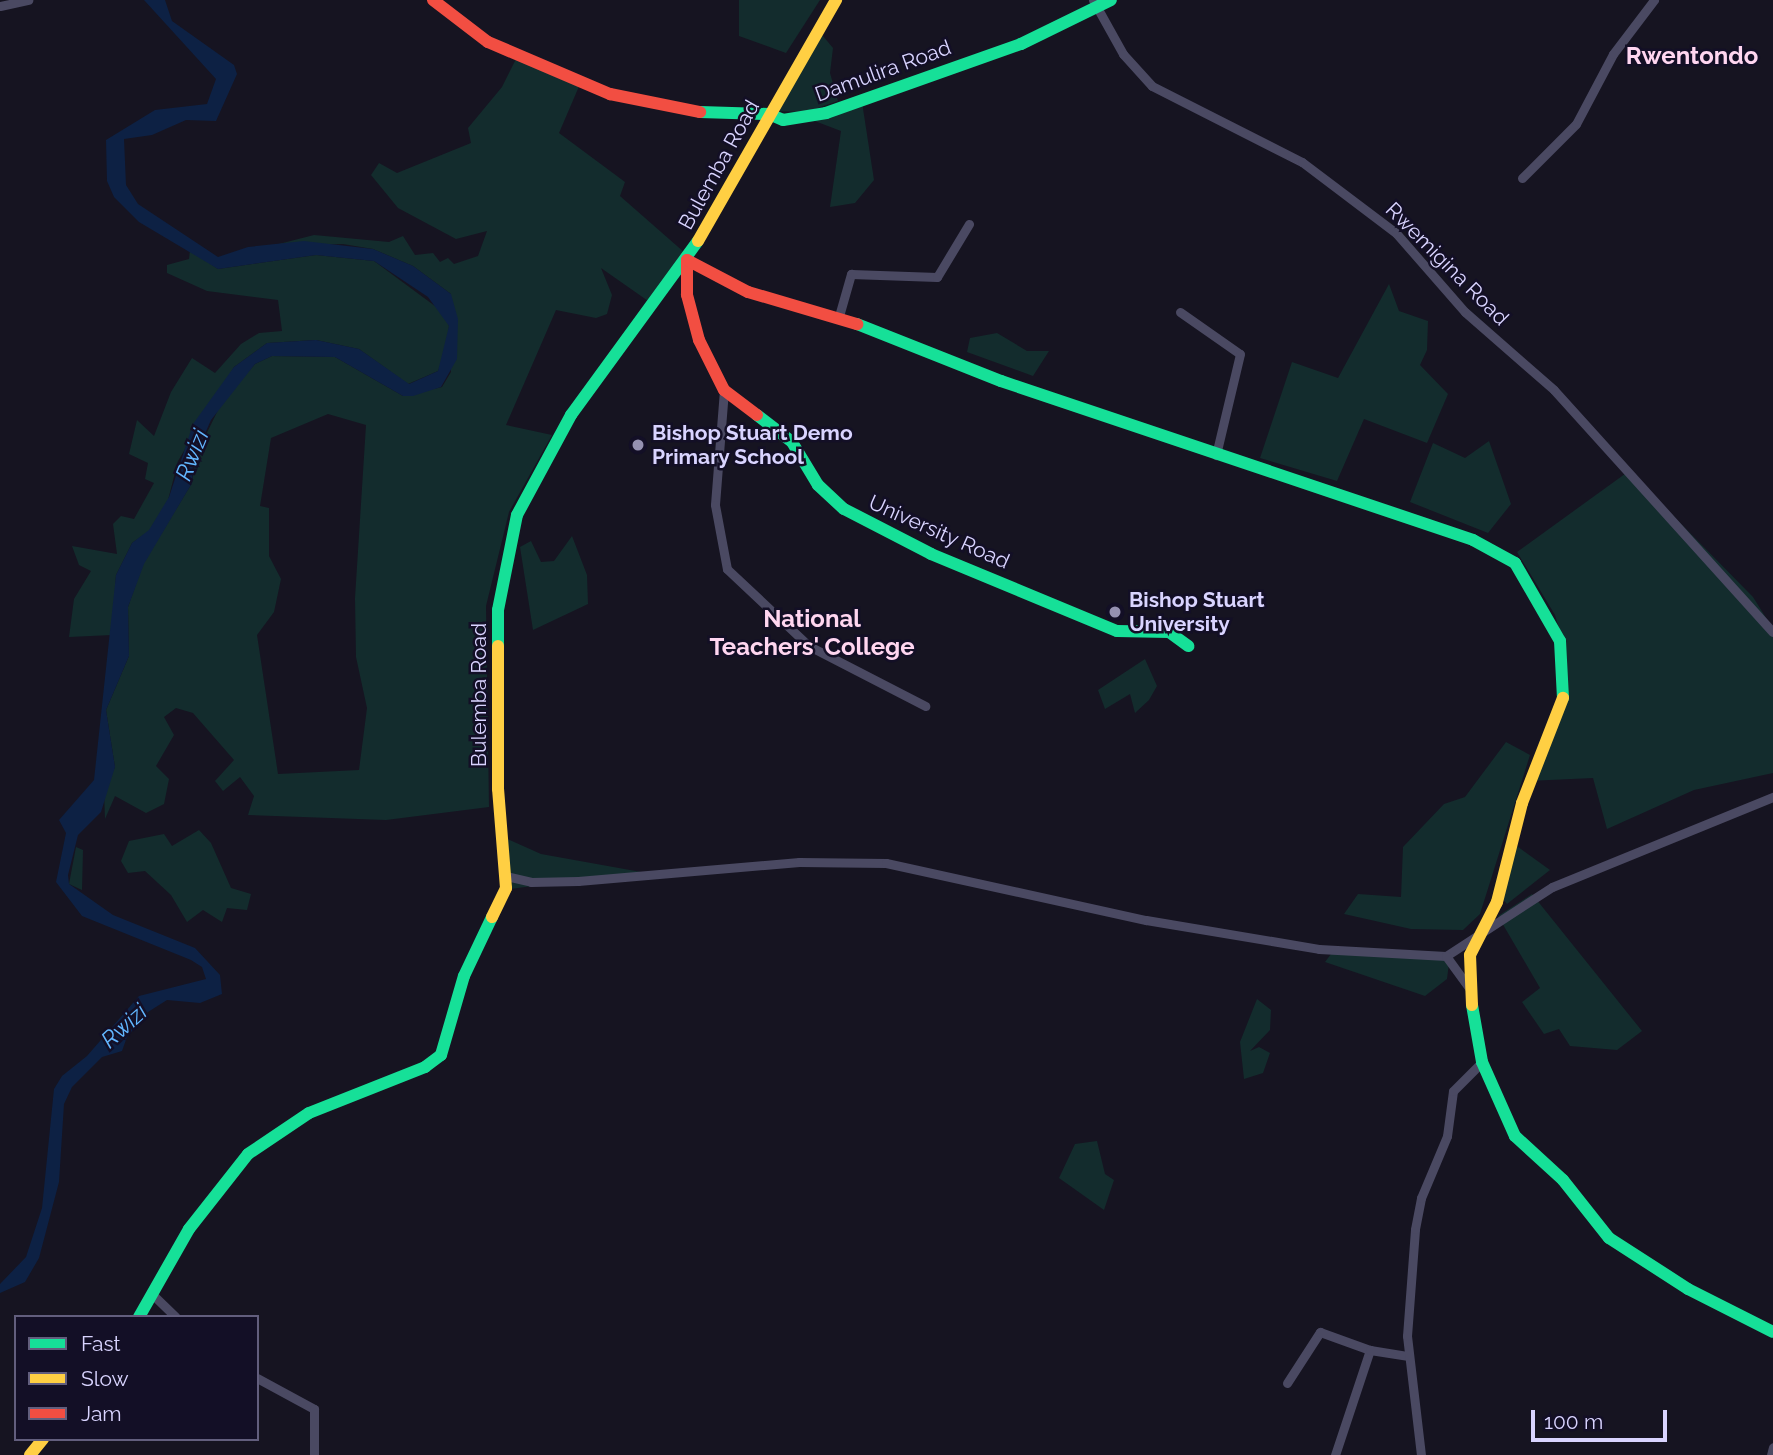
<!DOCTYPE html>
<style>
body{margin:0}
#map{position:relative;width:1773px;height:1455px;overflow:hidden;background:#161421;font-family:Raleway,sans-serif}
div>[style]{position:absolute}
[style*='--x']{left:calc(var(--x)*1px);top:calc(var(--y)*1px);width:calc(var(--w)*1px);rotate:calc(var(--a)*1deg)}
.green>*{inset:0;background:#132c2d}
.water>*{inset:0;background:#0d2144}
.street>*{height:9px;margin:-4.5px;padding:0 4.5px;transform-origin:4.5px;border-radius:4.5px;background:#4a4962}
.fast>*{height:12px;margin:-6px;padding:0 6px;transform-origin:6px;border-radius:6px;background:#16e098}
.slow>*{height:12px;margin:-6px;padding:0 6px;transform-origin:6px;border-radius:6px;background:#ffcf43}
.jam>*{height:12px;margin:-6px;padding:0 6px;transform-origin:6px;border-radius:6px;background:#f24e42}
.dots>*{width:19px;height:19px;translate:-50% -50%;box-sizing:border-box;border:4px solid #130f26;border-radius:50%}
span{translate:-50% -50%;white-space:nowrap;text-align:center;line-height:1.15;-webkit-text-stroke:5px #130f26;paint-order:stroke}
.street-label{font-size:21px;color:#d9d4ff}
.poi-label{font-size:21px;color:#d9d4ff;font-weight:700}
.left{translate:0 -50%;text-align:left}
.water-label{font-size:23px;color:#62b6ff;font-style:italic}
.quarter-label{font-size:24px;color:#ffd6f0;font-weight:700}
.legend{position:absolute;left:14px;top:1315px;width:245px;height:126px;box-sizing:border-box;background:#130f26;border:2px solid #625e7d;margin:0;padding:9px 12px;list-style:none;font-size:21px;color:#d9d4ff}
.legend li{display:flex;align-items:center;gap:14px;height:35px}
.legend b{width:35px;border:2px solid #625e7d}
.scale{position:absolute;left:1531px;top:1410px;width:136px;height:32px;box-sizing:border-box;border:4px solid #d9d4ff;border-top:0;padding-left:9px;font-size:21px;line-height:24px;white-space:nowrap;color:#d9d4ff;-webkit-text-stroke:5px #130f26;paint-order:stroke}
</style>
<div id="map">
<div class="green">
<i style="clip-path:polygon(739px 0,820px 0,786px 53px,739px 36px)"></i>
<i style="clip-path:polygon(818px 30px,833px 48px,830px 73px,838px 101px,806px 112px,772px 111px)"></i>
<i style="clip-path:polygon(evenodd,516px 59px,580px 84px,559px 133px,625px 182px,620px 196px,685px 253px,651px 303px,601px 268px,612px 295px,607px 314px,596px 318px,556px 310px,506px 425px,552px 435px,509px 512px,486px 606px,489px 807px,386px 820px,248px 815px,254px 796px,240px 777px,223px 791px,215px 781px,234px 760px,193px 713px,176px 708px,164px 717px,174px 735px,156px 766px,169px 779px,164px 804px,146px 813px,115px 796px,105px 819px,104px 791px,115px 767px,106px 710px,129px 656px,128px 607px,143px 564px,192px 483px,195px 457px,222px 402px,255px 364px,272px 356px,335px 357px,403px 396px,442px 387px,451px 372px,451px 294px,413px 266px,373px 249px,343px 244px,271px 246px,314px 235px,389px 242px,403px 236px,415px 255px,433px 253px,440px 262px,448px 258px,454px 264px,478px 256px,487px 231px,456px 239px,398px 208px,371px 175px,379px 163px,397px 173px,471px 143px,468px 128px,502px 87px,516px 59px,328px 414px,366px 425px,355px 598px,356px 657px,367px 708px,359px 770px,278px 774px,257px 635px,274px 612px,281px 579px,269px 556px,269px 508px,260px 506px,271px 438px,328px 414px)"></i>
<i style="clip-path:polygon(862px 102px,874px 180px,855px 203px,830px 207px,841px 131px,812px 120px)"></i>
<i style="clip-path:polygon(190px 250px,218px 269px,316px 255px,374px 261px,443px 312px,449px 326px,446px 351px,438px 371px,408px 384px,359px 349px,316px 340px,267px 343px,234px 367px,178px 461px,168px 500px,149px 531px,132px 543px,116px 575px,112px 635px,69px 637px,74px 599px,91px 571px,79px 565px,72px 546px,117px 554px,113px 524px,121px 516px,134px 519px,154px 483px,145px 479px,148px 463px,129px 454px,137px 420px,154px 436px,171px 392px,192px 358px,215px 373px,241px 344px,259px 333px,282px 331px,278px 300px,207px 291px,167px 273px,167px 265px,189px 259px)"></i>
<i style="clip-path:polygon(1389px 284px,1399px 311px,1428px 321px,1427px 350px,1420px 365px,1448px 394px,1427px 443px,1364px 419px,1337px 481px,1260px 458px,1292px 362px,1338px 378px)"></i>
<i style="clip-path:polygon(997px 333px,1027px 351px,1049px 351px,1033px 376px,967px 352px,970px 338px)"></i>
<i style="clip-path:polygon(1489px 441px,1511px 504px,1488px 533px,1410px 502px,1433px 443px,1465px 458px)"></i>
<i style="clip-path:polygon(1629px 471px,1753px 597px,1773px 629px,1773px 773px,1694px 790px,1607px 829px,1593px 778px,1528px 781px,1559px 708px,1565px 649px,1555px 615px,1517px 552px)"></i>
<i style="clip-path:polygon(572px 536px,587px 575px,588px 604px,533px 630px,520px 547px,531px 541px,541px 562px,554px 561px)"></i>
<i style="clip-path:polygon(1145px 659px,1157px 686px,1149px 700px,1135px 713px,1130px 694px,1105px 709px,1098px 690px)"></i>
<i style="clip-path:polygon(1506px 742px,1530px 755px,1480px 914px,1463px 930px,1411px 929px,1344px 914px,1358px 894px,1401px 897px,1403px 847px,1444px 804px,1465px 797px)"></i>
<i style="clip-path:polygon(199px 830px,211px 843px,231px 888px,251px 894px,247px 910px,227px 908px,222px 922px,203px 910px,187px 922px,171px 895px,145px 871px,128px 873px,121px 861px,129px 841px,164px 834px,172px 846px)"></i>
<i style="clip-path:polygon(503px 837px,541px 854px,641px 872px,510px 889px)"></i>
<i style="clip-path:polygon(1514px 844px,1550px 870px,1507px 904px,1501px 897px)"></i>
<i style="clip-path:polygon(76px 847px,83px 850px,82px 890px,69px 884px)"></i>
<i style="clip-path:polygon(1532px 894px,1642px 1031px,1617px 1050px,1570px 1046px,1559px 1029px,1544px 1034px,1522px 1002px,1540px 988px,1498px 916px)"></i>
<i style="clip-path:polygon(1334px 950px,1440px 952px,1449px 963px,1447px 979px,1425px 996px,1325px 962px)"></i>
<i style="clip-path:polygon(1257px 999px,1271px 1010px,1270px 1030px,1250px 1051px,1259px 1047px,1270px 1053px,1263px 1073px,1244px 1079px,1240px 1042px)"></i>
<i style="clip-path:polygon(1097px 1141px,1105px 1174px,1114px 1180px,1104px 1210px,1059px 1178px,1075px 1144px)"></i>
</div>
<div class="water">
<i style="clip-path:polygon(144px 0,165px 0,172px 21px,234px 65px,237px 74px,216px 121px,186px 120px,152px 135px,124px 139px,126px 185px,138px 204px,218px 257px,248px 247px,304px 241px,373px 249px,413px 266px,451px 294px,458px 319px,457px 359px,441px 387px,413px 396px,403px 396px,335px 357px,272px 356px,255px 364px,211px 420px,193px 461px,192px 483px,144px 564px,128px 607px,129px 656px,106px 710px,115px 767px,101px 812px,78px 835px,68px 875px,69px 884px,113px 915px,195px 948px,220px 975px,222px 994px,200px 1003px,167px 1000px,148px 1012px,127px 1037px,122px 1051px,102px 1057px,72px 1087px,64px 1104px,59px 1182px,39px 1258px,25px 1282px,0 1293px,0 1284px,26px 1257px,42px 1208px,54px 1089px,62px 1076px,87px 1056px,139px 996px,206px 979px,202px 967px,191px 960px,82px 916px,56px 882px,66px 833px,59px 820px,94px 780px,116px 575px,132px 543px,149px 530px,169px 497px,193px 424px,234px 367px,267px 343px,316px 340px,359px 349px,409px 384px,438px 371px,449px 326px,428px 297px,374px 261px,316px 255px,218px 269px,139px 222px,114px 197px,107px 181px,106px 140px,155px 110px,207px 104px,216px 79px)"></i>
</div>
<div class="street">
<i style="--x:1093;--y:0;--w:62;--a:60.9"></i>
<i style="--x:1123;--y:54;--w:43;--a:47.8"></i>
<i style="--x:1152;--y:86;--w:168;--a:26.9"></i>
<i style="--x:1302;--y:162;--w:118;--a:37.1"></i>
<i style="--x:1396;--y:233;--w:105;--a:48.9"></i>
<i style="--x:1465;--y:312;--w:118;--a:41.2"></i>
<i style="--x:1554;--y:390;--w:326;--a:47.9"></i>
<i style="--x:0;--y:6;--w:29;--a:-12"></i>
<i style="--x:1522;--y:178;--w:76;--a:-45"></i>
<i style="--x:1576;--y:124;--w:79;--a:-62.1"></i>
<i style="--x:1613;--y:54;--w:68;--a:-52.8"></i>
<i style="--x:1180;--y:312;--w:73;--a:35"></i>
<i style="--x:1240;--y:354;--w:104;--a:103.4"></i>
<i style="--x:839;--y:316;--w:44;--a:-74.1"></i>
<i style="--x:851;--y:274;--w:86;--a:2"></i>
<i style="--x:937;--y:277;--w:62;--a:-58.9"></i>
<i style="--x:724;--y:390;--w:115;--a:94.5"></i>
<i style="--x:715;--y:505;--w:65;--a:79.4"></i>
<i style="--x:727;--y:569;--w:112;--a:43.2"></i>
<i style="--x:809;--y:646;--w:131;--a:27.3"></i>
<i style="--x:506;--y:876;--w:26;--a:13"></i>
<i style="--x:531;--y:882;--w:47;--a:-1.2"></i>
<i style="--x:578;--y:881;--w:222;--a:-4.9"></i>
<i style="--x:799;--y:862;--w:87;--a:0.7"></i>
<i style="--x:886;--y:863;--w:266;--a:12.4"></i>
<i style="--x:1146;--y:920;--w:175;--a:9.5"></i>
<i style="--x:1319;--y:949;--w:127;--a:3.2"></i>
<i style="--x:1446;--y:956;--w:126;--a:-33.1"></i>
<i style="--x:1552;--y:887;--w:239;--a:-22.2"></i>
<i style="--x:1446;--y:956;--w:39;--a:54"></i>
<i style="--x:152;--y:1294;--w:33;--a:44"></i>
<i style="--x:257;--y:1378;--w:65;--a:28.5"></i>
<i style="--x:314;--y:1409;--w:46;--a:90"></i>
<i style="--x:1287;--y:1383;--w:61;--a:-57.1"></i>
<i style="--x:1320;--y:1332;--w:53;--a:19.8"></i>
<i style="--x:1335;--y:1455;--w:111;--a:-71.6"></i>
<i style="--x:1370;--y:1350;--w:39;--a:9"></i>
<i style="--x:1421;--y:1455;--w:120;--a:-96.7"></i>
<i style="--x:1407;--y:1336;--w:107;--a:-85.7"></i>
<i style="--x:1415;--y:1229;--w:32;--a:-79"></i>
<i style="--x:1421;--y:1198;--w:67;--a:-67.2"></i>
<i style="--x:1447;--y:1136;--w:45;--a:-82.4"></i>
<i style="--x:1453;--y:1091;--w:41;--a:-45"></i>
<i style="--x:1771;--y:1455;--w:8;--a:-76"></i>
</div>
<div class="fast">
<i style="--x:700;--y:112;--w:69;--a:1.7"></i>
<i style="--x:769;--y:114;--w:15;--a:23"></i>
<i style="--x:783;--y:120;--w:44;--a:-9.2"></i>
<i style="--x:826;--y:113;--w:207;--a:-19.5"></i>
<i style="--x:1021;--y:44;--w:100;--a:-26.1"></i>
<i style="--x:857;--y:324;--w:155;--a:21.6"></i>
<i style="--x:1001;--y:381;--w:498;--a:18.6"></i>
<i style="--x:1473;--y:540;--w:48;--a:28.7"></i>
<i style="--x:1515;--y:563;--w:90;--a:60"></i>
<i style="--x:1560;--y:641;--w:57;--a:87"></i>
<i style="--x:757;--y:415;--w:44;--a:37.6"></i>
<i style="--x:792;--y:442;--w:50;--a:58.8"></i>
<i style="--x:818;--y:485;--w:35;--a:43"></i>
<i style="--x:844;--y:509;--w:98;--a:27.3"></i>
<i style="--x:931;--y:554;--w:201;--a:22.5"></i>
<i style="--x:1117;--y:631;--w:52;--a:1.1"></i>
<i style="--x:1169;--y:632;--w:24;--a:36"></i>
<i style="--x:498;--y:646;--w:36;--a:-90"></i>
<i style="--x:498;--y:610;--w:97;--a:-78.7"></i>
<i style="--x:517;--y:515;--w:114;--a:-61.6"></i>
<i style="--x:571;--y:415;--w:215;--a:-53.9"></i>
<i style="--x:1472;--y:1005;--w:58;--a:80"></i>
<i style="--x:1482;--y:1062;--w:81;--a:66"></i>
<i style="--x:1515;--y:1136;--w:65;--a:42.5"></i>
<i style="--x:1563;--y:1180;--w:74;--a:51.6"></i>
<i style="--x:1609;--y:1238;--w:94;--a:32.8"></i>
<i style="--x:1688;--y:1289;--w:95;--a:26.8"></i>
<i style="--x:139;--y:1317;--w:101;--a:-60.4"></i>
<i style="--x:189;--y:1229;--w:95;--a:-51.8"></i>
<i style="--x:248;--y:1154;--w:73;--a:-33.9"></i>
<i style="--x:309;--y:1113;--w:125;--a:-21.6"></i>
<i style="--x:425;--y:1067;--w:20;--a:-37"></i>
<i style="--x:441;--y:1055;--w:82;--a:-73.8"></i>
<i style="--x:464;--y:976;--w:65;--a:-64.6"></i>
</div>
<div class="slow">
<i style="--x:698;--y:241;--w:278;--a:-60.2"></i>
<i style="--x:492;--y:917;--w:32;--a:-64"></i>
<i style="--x:506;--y:888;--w:99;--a:-94.6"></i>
<i style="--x:498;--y:789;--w:143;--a:-90"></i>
<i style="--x:1472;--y:1005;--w:50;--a:-92.3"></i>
<i style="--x:1470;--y:955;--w:59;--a:-63"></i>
<i style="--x:1497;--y:902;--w:102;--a:-75.8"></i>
<i style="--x:1522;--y:803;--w:113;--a:-68.7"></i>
<i style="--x:30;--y:1455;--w:21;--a:-51"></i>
</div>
<div class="jam">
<i style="--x:433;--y:0;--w:69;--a:37.4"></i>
<i style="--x:488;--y:42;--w:133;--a:23.1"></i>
<i style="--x:610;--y:94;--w:92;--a:11.3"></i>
<i style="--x:757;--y:415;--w:41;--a:-142.9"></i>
<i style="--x:724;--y:390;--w:56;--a:-116.6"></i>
<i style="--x:699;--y:340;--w:47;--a:-104.9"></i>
<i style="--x:687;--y:295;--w:35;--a:-90"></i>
<i style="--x:687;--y:260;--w:69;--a:27.7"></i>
<i style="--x:748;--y:292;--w:114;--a:16.4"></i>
</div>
<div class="dots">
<i style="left:638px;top:445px;background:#9591b1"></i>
<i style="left:1115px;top:612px;background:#9591b1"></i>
</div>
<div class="street-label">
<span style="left:883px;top:71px;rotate:-20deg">Damulira Road</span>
<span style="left:719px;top:165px;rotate:-61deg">Bulemba Road</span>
<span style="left:1447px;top:264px;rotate:45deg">Rwemigina Road</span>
<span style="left:939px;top:532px;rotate:24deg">University Road</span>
<span style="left:479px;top:695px;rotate:-90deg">Bulemba Road</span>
</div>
<div class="poi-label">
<span class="left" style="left:652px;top:445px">Bishop Stuart Demo<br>Primary School</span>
<span class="left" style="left:1129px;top:612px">Bishop Stuart<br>University</span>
</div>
<div class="water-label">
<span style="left:192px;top:455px;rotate:-68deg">Rwizi</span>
<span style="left:124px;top:1026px;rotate:-42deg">Rwizi</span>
</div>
<div class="quarter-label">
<span style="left:1692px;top:56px">Rwentondo</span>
<span style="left:812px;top:633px">National<br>Teachers' College</span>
</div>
<ul class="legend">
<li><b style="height:9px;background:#16e098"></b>Fast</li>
<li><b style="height:9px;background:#ffcf43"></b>Slow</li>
<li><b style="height:9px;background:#f24e42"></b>Jam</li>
</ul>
<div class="scale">100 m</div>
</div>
